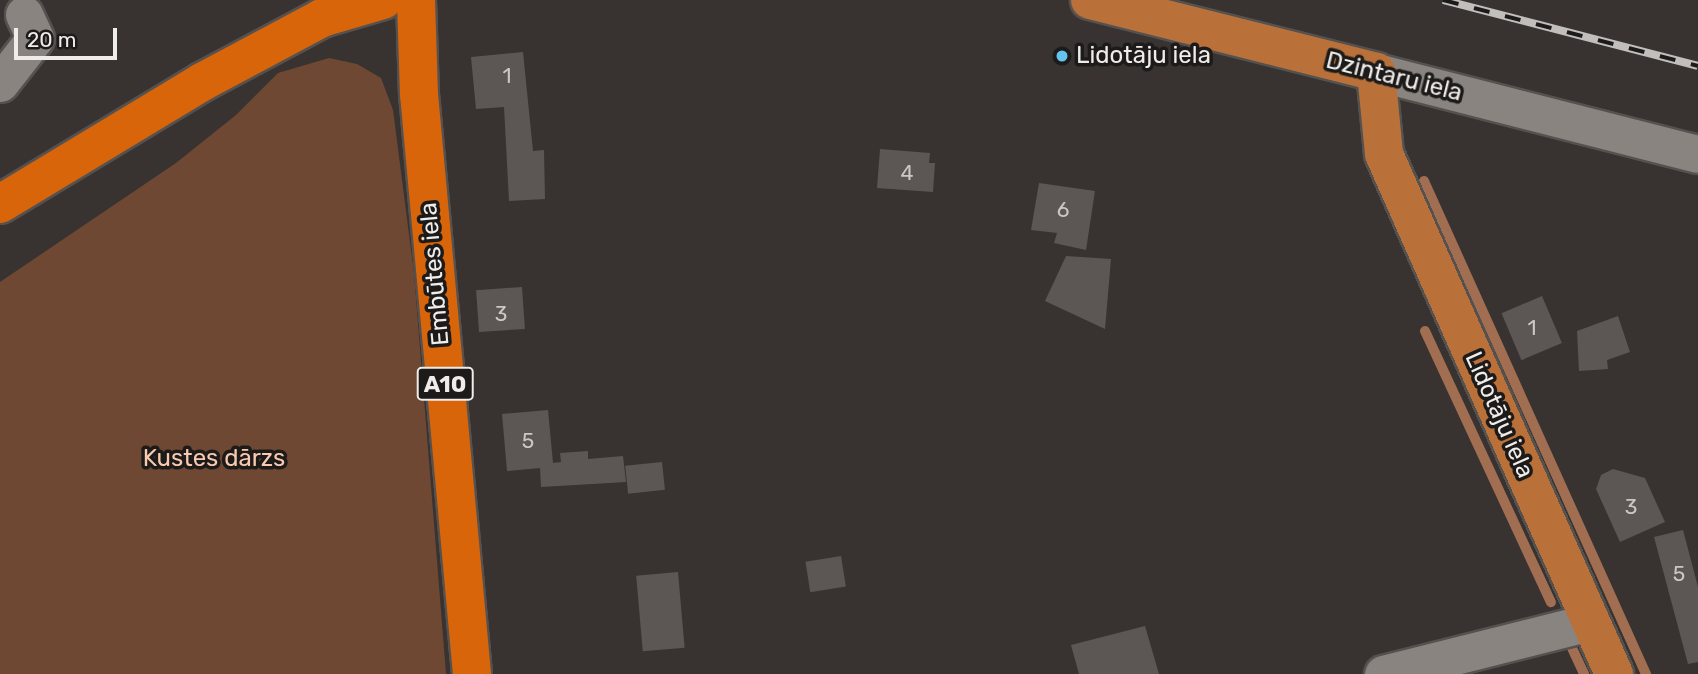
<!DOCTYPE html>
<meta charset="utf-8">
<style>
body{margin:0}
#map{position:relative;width:1698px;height:674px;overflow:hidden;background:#383330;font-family:Rubik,sans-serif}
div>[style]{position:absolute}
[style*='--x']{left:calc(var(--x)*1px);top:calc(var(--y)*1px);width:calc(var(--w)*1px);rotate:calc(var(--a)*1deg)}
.green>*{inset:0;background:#6f4833}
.stream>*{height:10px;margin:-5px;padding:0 5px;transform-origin:5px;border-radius:5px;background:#a16e52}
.building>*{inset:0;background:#5c5754;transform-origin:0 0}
.roads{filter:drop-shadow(2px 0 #55514f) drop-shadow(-2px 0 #55514f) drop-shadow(0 2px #55514f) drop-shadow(0 -2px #55514f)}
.minor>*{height:37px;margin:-18.5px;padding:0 18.5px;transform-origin:18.5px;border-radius:18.5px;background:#8a8480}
.major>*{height:38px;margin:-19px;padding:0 19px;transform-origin:19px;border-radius:19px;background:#b97139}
.highway>*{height:38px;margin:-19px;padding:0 19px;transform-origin:19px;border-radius:19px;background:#d8650a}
.rail>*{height:8px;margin-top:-4px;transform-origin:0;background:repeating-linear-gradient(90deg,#1d1b1a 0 16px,#c2bebc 0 32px);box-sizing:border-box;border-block:2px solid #c2bebc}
.dots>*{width:19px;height:19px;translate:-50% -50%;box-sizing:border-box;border:4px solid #1d1b1a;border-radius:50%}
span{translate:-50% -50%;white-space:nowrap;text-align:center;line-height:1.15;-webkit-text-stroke:7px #1d1b1a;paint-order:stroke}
.number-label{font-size:21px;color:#cac7c4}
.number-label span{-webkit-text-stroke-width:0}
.shield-label span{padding:2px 5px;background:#1d1b1a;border:2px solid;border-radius:5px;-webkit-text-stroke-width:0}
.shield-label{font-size:23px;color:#efecea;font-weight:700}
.poi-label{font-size:24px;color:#efecea}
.left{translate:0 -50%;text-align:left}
.street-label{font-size:24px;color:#efecea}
.park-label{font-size:24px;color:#f9c9b0}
.scale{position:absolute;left:14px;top:28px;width:103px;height:32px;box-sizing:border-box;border:4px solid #efecea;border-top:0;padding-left:9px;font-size:21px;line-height:24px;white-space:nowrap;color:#efecea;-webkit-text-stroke:5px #1d1b1a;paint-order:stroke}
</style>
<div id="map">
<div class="green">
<i style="clip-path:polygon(329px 58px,357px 64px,381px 78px,393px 110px,414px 273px,446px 674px,0 674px,0 282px,176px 163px,236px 115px,278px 73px)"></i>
</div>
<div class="stream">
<i style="--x:1424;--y:181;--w:541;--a:65.76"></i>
<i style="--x:1425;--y:331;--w:299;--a:65.1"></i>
<i style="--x:1572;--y:648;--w:29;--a:65"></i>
</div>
<div class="building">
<i style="clip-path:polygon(523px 52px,533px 151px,544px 150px,545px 199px,509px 201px,504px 107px,476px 109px,471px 57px)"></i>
<i style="clip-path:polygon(880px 149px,930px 153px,929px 163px,935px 163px,933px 192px,877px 188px)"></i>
<i style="clip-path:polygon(1039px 183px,1095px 191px,1086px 250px,1054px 243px,1057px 233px,1031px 230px)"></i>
<i style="clip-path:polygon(1066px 256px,1111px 259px,1105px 329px,1045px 301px)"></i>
<i style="left:522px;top:287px;width:42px;height:46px;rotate:86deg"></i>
<i style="left:1542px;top:296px;width:51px;height:44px;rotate:67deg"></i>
<i style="clip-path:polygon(1618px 316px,1630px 352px,1607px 360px,1608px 369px,1579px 371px,1577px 331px)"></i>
<i style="clip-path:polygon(548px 410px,553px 463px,561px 462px,560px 453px,588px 451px,588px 459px,623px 456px,626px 482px,541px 487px,540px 468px,507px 471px,502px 414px)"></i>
<i style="left:662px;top:462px;width:28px;height:37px;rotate:84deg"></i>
<i style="clip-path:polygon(1613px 469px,1645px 478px,1665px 522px,1620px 542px,1596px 489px,1601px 475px)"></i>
<i style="clip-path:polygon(1683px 530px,1698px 587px,1698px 662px,1688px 664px,1654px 537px)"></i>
<i style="left:841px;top:556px;width:31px;height:36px;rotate:81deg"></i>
<i style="left:678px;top:572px;width:76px;height:42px;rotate:85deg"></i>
<i style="clip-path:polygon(1145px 626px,1159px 674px,1079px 674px,1071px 645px)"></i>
</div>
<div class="roads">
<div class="minor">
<i style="--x:1376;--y:72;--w:332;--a:14.3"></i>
<i style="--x:0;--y:83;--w:57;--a:-52.1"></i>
<i style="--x:35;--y:38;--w:26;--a:-115"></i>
<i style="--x:1383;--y:674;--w:213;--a:-14.1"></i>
</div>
<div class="major">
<i style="--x:1090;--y:0;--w:295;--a:14.1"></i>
<i style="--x:1376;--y:72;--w:82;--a:84.4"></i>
<i style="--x:1384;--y:154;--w:569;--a:66.14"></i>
</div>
<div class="highway">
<i style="--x:416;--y:0;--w:94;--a:88.2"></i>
<i style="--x:419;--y:94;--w:582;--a:84.78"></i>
<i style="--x:0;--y:204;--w:236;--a:-31.1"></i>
<i style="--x:202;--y:82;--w:136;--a:-28.1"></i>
<i style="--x:322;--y:18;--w:64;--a:-16.4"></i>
</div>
</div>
<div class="rail">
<i style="--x:1443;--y:0;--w:263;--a:14.5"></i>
</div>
<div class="dots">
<i style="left:1062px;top:56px;background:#65c4ef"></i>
</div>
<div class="number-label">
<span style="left:507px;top:76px">1</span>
<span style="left:907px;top:173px">4</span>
<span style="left:1063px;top:210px">6</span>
<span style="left:501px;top:314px">3</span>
<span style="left:1532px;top:328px">1</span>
<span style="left:528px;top:441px">5</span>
<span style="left:1631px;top:507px">3</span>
<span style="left:1679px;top:574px">5</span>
</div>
<div class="shield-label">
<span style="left:445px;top:384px">A10</span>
</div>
<div class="poi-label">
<span class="left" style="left:1076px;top:56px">Lidotāju iela</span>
</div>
<div class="street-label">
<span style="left:1394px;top:77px;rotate:14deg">Dzintaru iela</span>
<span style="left:435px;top:274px;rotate:-95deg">Embūtes iela</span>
<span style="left:1499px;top:415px;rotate:66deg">Lidotāju iela</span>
</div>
<div class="park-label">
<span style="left:214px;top:459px">Kustes dārzs</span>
</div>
<div class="scale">20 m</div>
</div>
